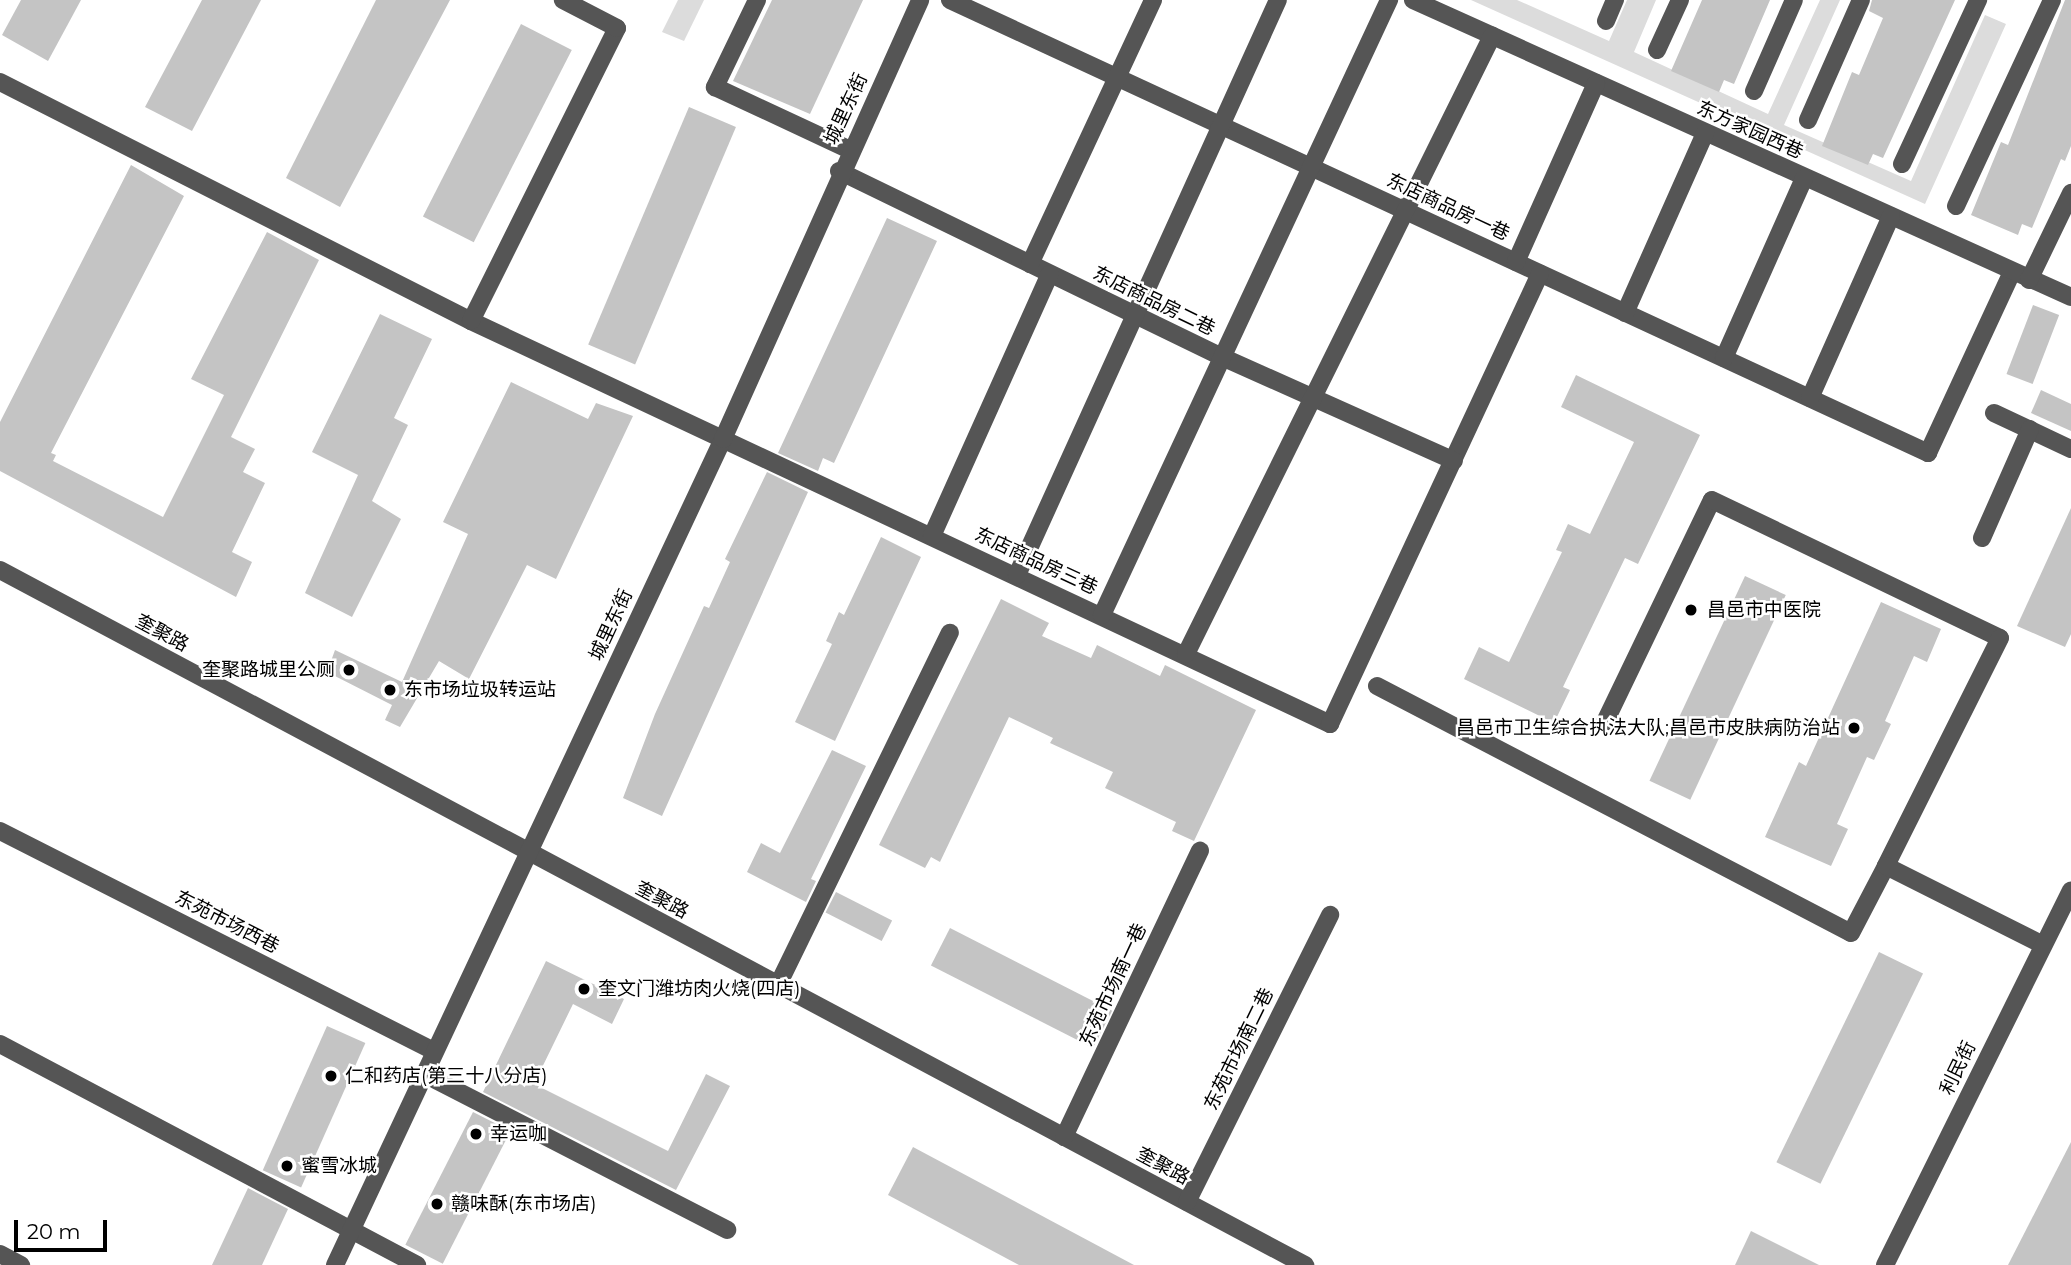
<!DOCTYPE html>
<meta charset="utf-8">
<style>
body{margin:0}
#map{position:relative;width:2071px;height:1265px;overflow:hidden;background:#fff;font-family:Montserrat,"Noto Sans SC",sans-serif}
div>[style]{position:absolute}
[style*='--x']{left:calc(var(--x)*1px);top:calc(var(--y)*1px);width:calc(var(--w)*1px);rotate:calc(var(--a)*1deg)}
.green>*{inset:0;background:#dcdcdc}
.building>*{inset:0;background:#c4c4c4;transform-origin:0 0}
.minor>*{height:18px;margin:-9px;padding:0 9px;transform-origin:9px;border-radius:9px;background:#555}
.dots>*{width:19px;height:19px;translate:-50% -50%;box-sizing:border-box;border:4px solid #fff;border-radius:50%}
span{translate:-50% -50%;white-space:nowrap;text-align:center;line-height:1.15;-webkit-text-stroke:5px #fff;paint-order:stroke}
.street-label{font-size:19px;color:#000}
.poi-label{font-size:19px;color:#000}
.left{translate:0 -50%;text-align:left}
.right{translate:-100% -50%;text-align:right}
.scale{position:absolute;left:14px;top:1220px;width:93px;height:32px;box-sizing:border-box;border:4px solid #000;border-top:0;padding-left:9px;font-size:21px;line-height:24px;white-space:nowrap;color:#000;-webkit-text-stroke:5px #fff;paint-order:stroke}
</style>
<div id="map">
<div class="green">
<i style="clip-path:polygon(678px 0,704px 0,684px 41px,662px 32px)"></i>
<i style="clip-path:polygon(1471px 0,1517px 0,1609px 41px,1627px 0,1656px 0,1634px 52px,1768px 114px,1820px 0,1840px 0,1784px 125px,1911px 181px,1985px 15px,2006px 24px,1925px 204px)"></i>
</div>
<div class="building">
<i style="clip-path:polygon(21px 0,81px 0,48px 61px,2px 35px)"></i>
<i style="clip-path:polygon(202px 0,261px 0,192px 131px,145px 107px)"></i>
<i style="clip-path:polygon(376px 0,450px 0,340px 207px,286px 178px)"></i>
<i style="clip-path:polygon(772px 0,863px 0,810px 114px,733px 81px)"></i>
<i style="clip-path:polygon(1702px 0,1770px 0,1734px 84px,1724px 80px,1719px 92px,1671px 71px)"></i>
<i style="clip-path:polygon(1872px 0,1955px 0,1883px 158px,1873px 154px,1868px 165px,1822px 146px,1852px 72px,1859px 75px,1883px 18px,1869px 11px)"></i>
<i style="clip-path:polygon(2065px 0,2071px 0,2071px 146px,2065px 161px,2061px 159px,2032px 228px,2022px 224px,2018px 235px,1971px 215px,2001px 142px,2008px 145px)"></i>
<i style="left:521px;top:24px;width:57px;height:216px;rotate:27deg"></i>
<i style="left:689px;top:107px;width:51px;height:258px;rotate:23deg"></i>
<i style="clip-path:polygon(131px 165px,184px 196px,51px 453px,56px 455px,53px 461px,163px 517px,224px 395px,191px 379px,267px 232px,319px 260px,231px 437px,255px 449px,243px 472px,265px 483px,232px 552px,252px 562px,236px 597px,0 471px,0 422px)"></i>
<i style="clip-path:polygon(887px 218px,937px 241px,834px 463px,823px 458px,818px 471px,778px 453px)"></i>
<i style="left:2033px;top:305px;width:28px;height:74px;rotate:21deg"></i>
<i style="clip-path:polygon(380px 314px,432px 339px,394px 418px,408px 425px,372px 501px,401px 519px,352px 617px,305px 593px,358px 475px,312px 452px)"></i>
<i style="clip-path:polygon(1576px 375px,1700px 435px,1638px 564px,1625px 558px,1563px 687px,1570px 690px,1554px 723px,1464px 679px,1479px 647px,1509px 662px,1562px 552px,1556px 550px,1568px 524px,1590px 534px,1634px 442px,1561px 407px)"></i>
<i style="clip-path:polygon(511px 382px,588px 419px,596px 403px,633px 416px,556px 579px,527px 565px,469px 679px,439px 661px,400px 727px,385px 720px,392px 705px,327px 672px,335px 650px,402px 682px,468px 534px,443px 522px)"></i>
<i style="clip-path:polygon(2041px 390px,2071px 404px,2071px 431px,2031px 413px)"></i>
<i style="clip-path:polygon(767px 472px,808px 492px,662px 816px,623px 798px,655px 714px,704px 606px,709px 608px,730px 562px,725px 559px)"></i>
<i style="clip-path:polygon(2071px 508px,2071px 634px,2065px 647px,2017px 626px)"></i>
<i style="clip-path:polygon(881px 537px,921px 557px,835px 741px,795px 722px,832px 644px,826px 641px,839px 612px,844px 615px)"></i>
<i style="left:1745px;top:576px;width:45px;height:226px;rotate:25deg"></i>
<i style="clip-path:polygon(1001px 599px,1049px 623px,1042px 636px,1091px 658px,1097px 645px,1160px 676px,1165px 665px,1256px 710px,1194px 841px,1172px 831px,1176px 822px,1105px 788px,1113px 772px,1050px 743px,1053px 738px,1009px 717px,940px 862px,931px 857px,925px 868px,879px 845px)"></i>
<i style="clip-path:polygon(1881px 602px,1941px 629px,1927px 662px,1914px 656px,1885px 721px,1891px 724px,1874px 760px,1867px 757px,1837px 824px,1848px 829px,1831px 866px,1765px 837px,1799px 762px,1806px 766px)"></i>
<i style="clip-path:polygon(832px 750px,866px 766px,811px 879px,816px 881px,806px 902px,747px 872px,761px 843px,780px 853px)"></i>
<i style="left:836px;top:892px;width:63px;height:23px;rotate:27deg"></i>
<i style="left:950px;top:928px;width:182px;height:42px;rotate:27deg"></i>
<i style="left:1879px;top:952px;width:49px;height:234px;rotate:26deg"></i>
<i style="clip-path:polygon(546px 961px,624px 999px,612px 1024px,573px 1004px,534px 1084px,668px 1151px,706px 1074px,730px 1086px,676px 1190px,483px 1092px)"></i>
<i style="left:327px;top:1026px;width:42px;height:158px;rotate:24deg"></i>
<i style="left:473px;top:1112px;width:42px;height:149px;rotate:27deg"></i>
<i style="clip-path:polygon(2071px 1142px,2071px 1265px,2008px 1265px)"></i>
<i style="clip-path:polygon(913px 1147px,1134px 1265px,1019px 1265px,888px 1195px)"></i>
<i style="clip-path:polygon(248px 1188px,288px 1209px,262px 1265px,212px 1265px)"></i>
<i style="clip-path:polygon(1751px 1231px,1819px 1265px,1735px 1265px)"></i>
</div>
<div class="minor">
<i style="--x:757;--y:0;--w:97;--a:115.8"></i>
<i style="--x:715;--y:87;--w:149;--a:25"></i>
<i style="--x:950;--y:0;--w:1078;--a:24.85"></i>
<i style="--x:1928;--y:453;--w:200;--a:-65.1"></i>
<i style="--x:1413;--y:0;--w:722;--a:24.29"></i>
<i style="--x:1606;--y:21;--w:23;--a:-67"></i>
<i style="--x:1657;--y:50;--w:55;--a:-65.3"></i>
<i style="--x:0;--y:82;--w:528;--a:26.9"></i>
<i style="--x:471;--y:321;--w:949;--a:25.13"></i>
<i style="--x:1330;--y:724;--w:497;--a:-65"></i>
<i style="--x:1754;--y:91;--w:99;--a:-66.3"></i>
<i style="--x:1808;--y:120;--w:131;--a:-66.2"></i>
<i style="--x:1902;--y:164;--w:181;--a:-65.1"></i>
<i style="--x:839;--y:171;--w:426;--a:25.9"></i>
<i style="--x:1222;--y:357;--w:254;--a:24.1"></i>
<i style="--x:1956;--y:206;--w:227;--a:-65"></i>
<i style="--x:1516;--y:262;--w:196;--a:-65.9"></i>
<i style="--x:1030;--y:264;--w:291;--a:-65"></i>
<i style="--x:2029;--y:280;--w:97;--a:-64.2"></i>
<i style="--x:1625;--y:313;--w:197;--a:-66"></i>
<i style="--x:471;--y:321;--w:327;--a:-63.5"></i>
<i style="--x:617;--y:28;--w:61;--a:-152.6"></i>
<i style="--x:1724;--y:358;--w:197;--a:-66"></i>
<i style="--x:1810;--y:398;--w:199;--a:-66"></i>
<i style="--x:1994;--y:413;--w:85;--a:25.1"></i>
<i style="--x:932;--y:536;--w:287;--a:-65.8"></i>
<i style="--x:1982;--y:538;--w:119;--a:-66.2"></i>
<i style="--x:0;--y:570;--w:1479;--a:28.04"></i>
<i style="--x:1017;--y:575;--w:631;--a:-65.59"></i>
<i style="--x:1102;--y:615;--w:679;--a:-64.98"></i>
<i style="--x:1186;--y:654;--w:690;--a:-63.66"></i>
<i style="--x:1377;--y:686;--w:534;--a:27.52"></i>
<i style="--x:1851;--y:933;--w:76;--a:-62.4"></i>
<i style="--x:1605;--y:722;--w:246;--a:-64.3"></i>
<i style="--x:1712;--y:500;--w:319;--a:25.6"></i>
<i style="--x:2000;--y:638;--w:255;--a:116.6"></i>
<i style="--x:1886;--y:866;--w:176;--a:26.7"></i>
<i style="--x:0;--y:831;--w:487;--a:26.9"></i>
<i style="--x:778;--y:985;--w:392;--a:-64"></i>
<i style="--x:0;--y:1044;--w:472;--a:27.9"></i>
<i style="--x:424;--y:1074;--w:341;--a:27.2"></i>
<i style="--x:1064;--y:1137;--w:317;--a:-64.6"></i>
<i style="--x:1187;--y:1202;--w:321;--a:-63.5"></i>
<i style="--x:0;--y:1254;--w:24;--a:28"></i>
<i style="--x:335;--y:1265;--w:913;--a:-64.84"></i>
<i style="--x:723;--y:439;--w:481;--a:-65.8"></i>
<i style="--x:1885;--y:1265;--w:418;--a:-63.6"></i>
</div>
<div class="dots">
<i style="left:1691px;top:610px;background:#000"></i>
<i style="left:349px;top:670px;background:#000"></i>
<i style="left:390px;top:690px;background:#000"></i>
<i style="left:1854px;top:728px;background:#000"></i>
<i style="left:584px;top:989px;background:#000"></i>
<i style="left:331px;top:1076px;background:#000"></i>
<i style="left:476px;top:1134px;background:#000"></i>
<i style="left:287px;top:1166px;background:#000"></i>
<i style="left:437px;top:1204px;background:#000"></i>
</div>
<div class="street-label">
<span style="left:846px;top:109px;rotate:-65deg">城里东街</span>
<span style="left:1750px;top:130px;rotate:24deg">东方家园西巷</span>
<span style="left:1448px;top:207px;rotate:25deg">东店商品房一巷</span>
<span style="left:1154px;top:301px;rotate:26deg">东店商品房二巷</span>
<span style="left:1036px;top:561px;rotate:25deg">东店商品房三巷</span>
<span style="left:611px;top:625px;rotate:-65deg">城里东街</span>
<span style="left:162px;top:633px;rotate:28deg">奎聚路</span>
<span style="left:662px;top:900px;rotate:28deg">奎聚路</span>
<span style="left:227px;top:922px;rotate:27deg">东苑市场西巷</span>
<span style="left:1113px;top:985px;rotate:-65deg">东苑市场南一巷</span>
<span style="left:1239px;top:1049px;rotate:-64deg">东苑市场南二巷</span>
<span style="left:1958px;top:1068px;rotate:-64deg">利民街</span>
<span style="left:1163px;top:1166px;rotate:28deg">奎聚路</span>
</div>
<div class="poi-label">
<span class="left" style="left:1707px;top:610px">昌邑市中医院</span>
<span class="right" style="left:335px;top:670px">奎聚路城里公厕</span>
<span class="left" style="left:404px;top:690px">东市场垃圾转运站</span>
<span class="right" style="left:1840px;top:728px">昌邑市卫生综合执法大队;昌邑市皮肤病防治站</span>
<span class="left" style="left:598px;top:989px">奎文门潍坊肉火烧(四店)</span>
<span class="left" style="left:345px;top:1076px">仁和药店(第三十八分店)</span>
<span class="left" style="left:490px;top:1134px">幸运咖</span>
<span class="left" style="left:301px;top:1166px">蜜雪冰城</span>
<span class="left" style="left:451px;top:1204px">赣味酥(东市场店)</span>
</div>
<div class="scale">20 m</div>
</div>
